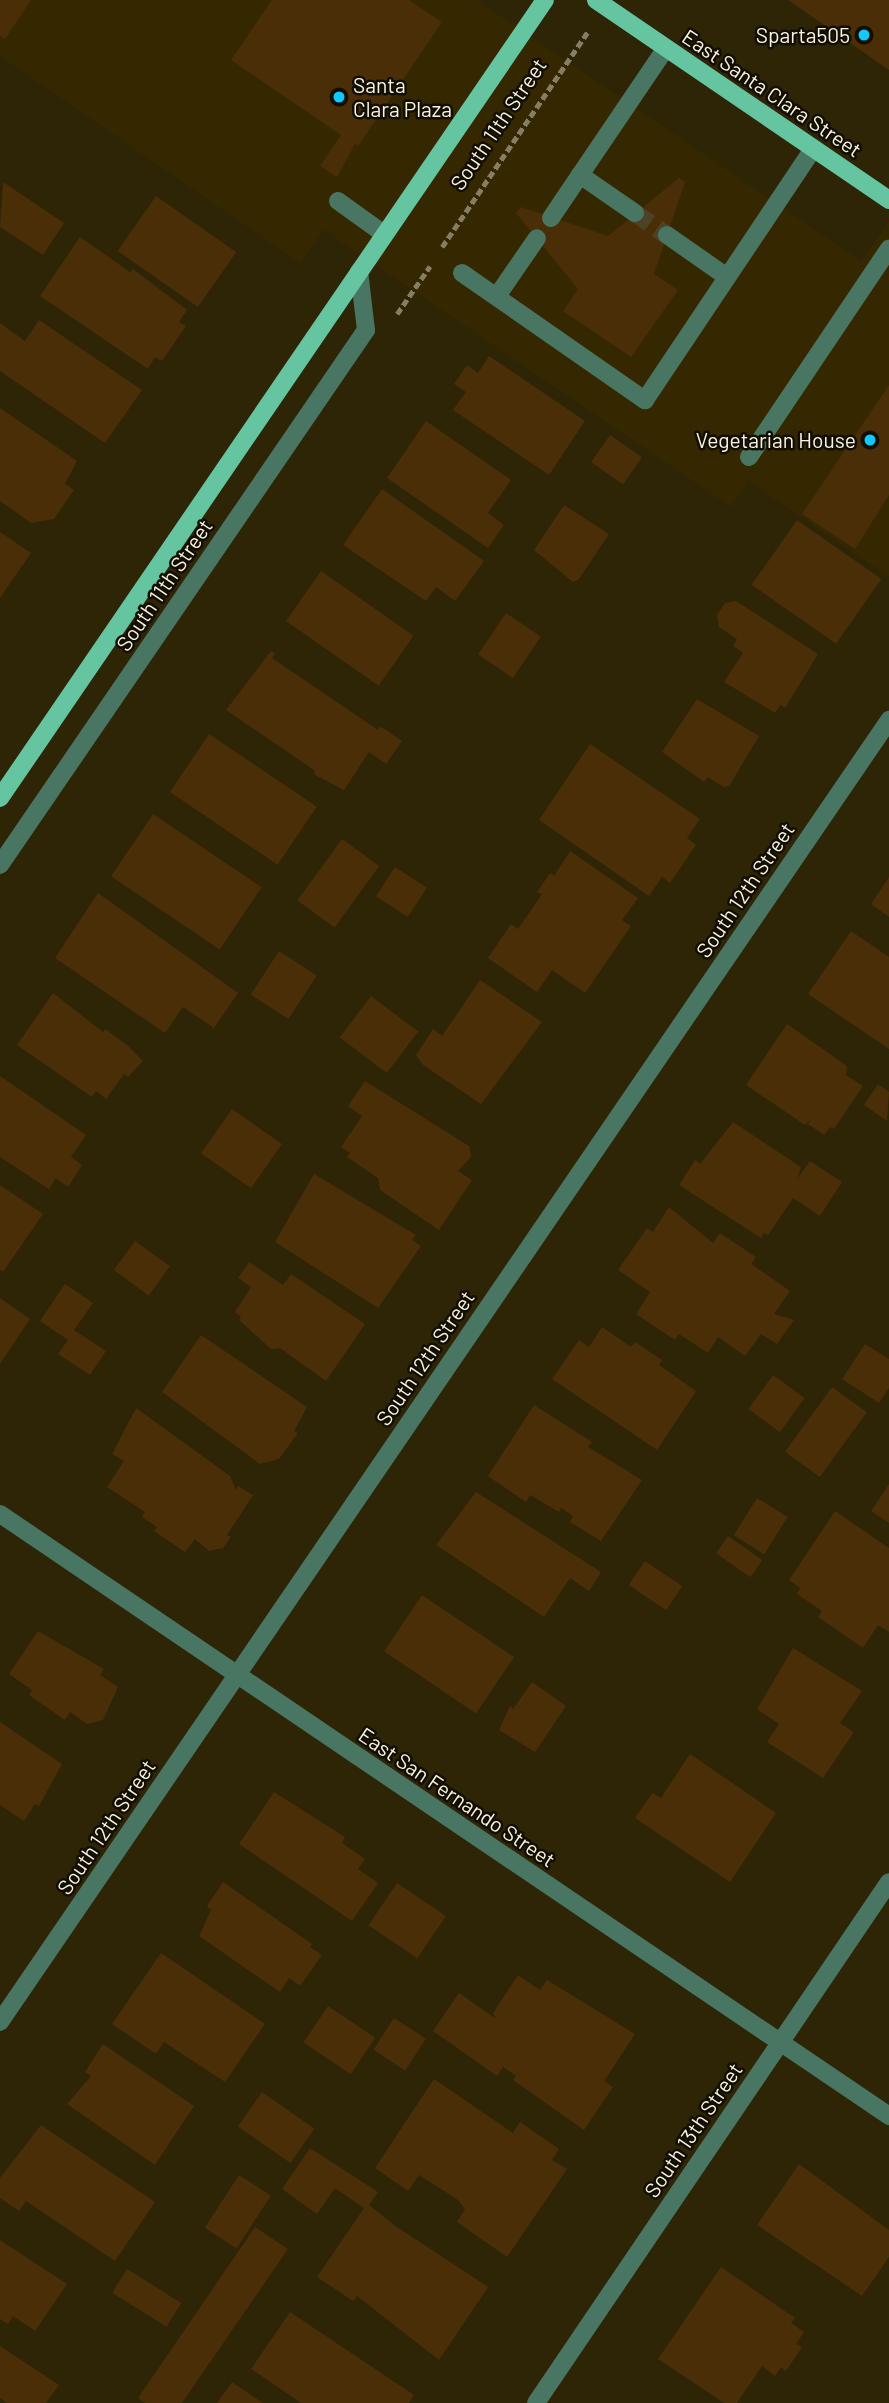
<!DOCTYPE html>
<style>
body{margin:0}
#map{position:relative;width:889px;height:2403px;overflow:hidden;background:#2e2406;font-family:Barlow,sans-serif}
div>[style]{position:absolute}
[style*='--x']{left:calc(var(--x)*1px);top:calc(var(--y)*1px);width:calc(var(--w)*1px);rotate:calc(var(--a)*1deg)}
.built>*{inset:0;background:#352801}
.building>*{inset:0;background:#4a2e08;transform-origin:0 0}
.minor-tunnel>*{height:18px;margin-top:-9px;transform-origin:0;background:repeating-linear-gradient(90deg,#4c4327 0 18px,transparent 0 27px)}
.path>*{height:4.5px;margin-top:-2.25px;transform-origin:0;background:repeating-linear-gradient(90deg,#867d65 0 7px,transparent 0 10.5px)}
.minor>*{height:18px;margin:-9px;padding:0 9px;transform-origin:9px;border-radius:9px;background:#497563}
.major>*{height:18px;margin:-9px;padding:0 9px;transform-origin:9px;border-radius:9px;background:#66c5a1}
.dots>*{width:19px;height:19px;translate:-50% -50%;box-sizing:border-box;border:4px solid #120e03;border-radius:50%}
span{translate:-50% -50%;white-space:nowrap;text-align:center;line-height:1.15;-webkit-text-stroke:5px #120e03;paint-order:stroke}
.poi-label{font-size:21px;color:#f9f3e2}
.right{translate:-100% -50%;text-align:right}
.left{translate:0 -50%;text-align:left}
.street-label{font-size:21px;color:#f9f3e2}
</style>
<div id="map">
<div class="built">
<i style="clip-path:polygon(0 0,477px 0,861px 261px,889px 221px,889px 577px,749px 481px,731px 507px,324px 230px,300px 263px,0 56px)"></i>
</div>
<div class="building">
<i style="clip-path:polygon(0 0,31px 0,5px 39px,0 36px)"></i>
<i style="clip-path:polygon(272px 0,409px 0,442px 22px,358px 146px,355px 144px,337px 177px,320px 166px,341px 135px,231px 60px)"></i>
<i style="clip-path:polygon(788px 0,889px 0,889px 70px)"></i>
<i style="clip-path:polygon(679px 178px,685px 182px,654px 274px,678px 290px,631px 357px,563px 311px,578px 289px,516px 213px,521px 207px,608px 236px)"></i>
<i style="clip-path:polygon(3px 182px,64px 223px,43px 255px,0 227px)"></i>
<i style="left:156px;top:196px;width:98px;height:67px;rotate:35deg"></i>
<i style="clip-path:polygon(80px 237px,130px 272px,133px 269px,187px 310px,179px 322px,186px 326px,162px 361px,155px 357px,148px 369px,40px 296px)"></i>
<i style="clip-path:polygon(39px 320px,142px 390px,105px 443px,0 371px,0 323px,25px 341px)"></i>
<i style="clip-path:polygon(489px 356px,585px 421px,549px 475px,453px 410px,466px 392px,454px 384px,467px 365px,478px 373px)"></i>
<i style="clip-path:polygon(889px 385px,889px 495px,855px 549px,802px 514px)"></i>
<i style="clip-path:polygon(0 408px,77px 461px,65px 484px,74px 490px,54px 519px,31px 523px,0 501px)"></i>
<i style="clip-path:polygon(426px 421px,511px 480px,488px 513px,504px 525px,488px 548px,387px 478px)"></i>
<i style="left:610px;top:435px;width:39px;height:33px;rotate:35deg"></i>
<i style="clip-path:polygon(382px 489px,484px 561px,455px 601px,436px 587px,426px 601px,343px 545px)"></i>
<i style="clip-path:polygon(564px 505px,609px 534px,579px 579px,573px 582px,534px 550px)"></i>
<i style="left:797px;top:520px;width:103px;height:79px;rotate:35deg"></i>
<i style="clip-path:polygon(0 532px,31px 553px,0 598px)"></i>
<i style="left:321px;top:571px;width:113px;height:61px;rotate:35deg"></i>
<i style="clip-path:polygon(736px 601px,818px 654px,785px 708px,780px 705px,775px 713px,724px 682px,743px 653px,733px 646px,737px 639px,719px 627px,717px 615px,725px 603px)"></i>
<i style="left:506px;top:613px;width:42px;height:50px;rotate:34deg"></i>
<i style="clip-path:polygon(271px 651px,275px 654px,272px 658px,378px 730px,380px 726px,402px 741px,386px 764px,369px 752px,344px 790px,315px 775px,314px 770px,226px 710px)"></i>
<i style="clip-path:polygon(697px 699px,759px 736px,729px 786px,723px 787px,708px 777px,704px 782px,662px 752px)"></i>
<i style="left:209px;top:734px;width:130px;height:70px;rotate:34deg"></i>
<i style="clip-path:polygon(590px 744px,700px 819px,687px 838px,696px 845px,670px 883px,662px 877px,649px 896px,539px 820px)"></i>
<i style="left:153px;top:814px;width:131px;height:75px;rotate:34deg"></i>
<i style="left:342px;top:839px;width:46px;height:76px;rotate:36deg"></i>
<i style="clip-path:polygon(570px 851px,638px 898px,622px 920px,631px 926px,585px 993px,552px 970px,537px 992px,488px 958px,511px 924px,518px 929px,542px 894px,537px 892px,550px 873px,554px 876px)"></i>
<i style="left:395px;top:867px;width:38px;height:35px;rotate:33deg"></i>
<i style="clip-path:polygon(889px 877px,889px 917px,871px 904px)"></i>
<i style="clip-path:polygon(98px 893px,238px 993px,214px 1028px,183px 1007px,165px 1033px,55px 958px)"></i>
<i style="clip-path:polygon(851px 931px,889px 957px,889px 1049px,808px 994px)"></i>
<i style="left:279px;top:951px;width:45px;height:52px;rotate:33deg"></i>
<i style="clip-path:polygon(480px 980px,542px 1022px,481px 1104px,423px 1065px,416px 1055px,433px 1029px,442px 1036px)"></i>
<i style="clip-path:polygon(53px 993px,103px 1032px,105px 1029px,127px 1045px,143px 1061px,128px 1077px,124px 1074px,106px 1099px,96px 1091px,92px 1097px,17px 1045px)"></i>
<i style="left:371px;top:996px;width:59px;height:52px;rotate:37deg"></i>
<i style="clip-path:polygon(787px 1024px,847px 1066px,846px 1075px,863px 1086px,834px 1129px,830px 1127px,824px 1135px,808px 1124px,812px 1118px,805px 1125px,746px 1085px)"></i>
<i style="clip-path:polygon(0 1076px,86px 1135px,71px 1157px,82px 1165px,68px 1187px,56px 1178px,49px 1189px,0 1157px)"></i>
<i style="clip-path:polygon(365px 1081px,469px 1146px,471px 1157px,458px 1171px,472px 1180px,439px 1230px,380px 1190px,378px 1178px,347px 1157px,350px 1153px,341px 1147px,362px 1116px,348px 1106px)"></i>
<i style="clip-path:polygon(878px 1084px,889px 1092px,887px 1121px,864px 1105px)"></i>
<i style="left:232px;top:1109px;width:61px;height:54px;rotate:35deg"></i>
<i style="clip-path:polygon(733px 1122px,801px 1167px,797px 1179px,810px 1161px,842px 1182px,820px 1216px,793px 1198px,768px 1235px,764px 1233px,761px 1238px,679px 1185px,695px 1160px,700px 1164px)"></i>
<i style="clip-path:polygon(314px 1174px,416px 1235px,412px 1240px,421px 1246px,378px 1308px,275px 1242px)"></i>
<i style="clip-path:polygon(0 1185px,43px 1214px,3px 1272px,0 1270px)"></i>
<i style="clip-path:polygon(669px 1207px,713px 1243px,720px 1233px,756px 1257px,751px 1264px,790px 1291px,774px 1314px,794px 1320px,777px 1344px,761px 1334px,745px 1356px,718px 1337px,708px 1353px,679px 1334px,675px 1340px,636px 1314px,650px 1292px,618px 1270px,647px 1228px,653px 1232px)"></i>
<i style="left:135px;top:1241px;width:43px;height:36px;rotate:36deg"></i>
<i style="clip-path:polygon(249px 1262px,283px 1285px,291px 1274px,365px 1324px,326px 1381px,280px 1348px,271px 1349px,239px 1320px,241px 1317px,235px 1312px,251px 1287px,238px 1278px)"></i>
<i style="clip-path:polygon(65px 1284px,93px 1303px,74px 1330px,106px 1351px,90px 1375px,58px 1354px,68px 1340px,40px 1321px)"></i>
<i style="clip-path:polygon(0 1298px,30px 1319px,0 1364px)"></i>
<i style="clip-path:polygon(602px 1327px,631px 1347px,635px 1342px,662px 1360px,659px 1365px,696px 1391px,657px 1450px,552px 1379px,579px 1340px,589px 1347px)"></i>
<i style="clip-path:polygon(201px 1335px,307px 1407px,294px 1431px,298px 1433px,279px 1459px,260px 1464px,162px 1392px)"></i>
<i style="clip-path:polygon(865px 1344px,889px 1359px,889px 1388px,879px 1403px,842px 1379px)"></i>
<i style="left:773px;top:1375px;width:39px;height:42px;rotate:36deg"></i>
<i style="left:832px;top:1387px;width:43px;height:80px;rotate:36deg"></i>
<i style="clip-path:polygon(534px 1405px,592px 1442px,588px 1447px,642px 1480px,601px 1541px,570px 1522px,573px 1516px,561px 1508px,559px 1512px,530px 1495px,526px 1502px,488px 1476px)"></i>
<i style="clip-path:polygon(136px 1408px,230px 1476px,236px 1490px,238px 1486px,253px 1495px,227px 1535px,231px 1537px,223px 1548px,209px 1551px,195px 1539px,185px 1552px,154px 1531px,157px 1527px,142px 1517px,145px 1512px,107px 1487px,124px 1461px,112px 1454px)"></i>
<i style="clip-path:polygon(889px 1484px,889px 1523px,871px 1511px)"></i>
<i style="clip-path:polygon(476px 1492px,601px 1572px,589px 1591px,570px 1578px,544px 1617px,436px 1545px)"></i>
<i style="left:757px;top:1498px;width:36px;height:44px;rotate:32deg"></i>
<i style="clip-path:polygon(835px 1511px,889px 1548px,889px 1632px,878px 1625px,863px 1648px,818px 1617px,822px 1611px,797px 1594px,800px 1588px,789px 1580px)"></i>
<i style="left:728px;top:1536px;width:42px;height:21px;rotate:35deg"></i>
<i style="left:645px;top:1561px;width:45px;height:29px;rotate:34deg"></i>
<i style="left:422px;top:1595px;width:111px;height:68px;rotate:34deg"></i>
<i style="clip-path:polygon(38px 1631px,104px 1669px,100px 1675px,118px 1687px,103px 1720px,87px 1724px,70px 1712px,65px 1720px,29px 1695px,32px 1690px,9px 1674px)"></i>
<i style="clip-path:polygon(793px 1648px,862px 1691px,840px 1723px,854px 1732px,823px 1778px,767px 1742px,779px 1724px,757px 1709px)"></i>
<i style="clip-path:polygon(532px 1682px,566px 1706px,535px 1752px,499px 1730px,510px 1706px,513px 1709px)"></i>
<i style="clip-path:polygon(0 1722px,62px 1764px,39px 1806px,35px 1804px,24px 1821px,0 1805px)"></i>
<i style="clip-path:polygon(690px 1754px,776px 1813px,730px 1882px,635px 1818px,652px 1793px,661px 1798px)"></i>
<i style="clip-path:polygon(274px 1792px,345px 1837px,342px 1843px,365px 1859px,358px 1869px,378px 1883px,352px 1921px,239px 1844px)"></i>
<i style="clip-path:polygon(223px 1882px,312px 1944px,310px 1947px,322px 1955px,300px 1986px,289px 1978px,280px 1992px,199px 1936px,211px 1910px,207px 1906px)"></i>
<i style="left:397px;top:1883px;width:59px;height:51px;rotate:34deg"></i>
<i style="clip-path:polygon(161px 1953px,265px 2024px,225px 2082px,164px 2042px,156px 2054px,112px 2024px)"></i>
<i style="clip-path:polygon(518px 1975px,540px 1990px,547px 1980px,635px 2034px,604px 2081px,613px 2087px,584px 2130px,513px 2080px,516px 2076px,503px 2067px,497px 2076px,433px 2031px,459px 1993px,495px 2018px,493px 2013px)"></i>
<i style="left:328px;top:2006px;width:57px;height:44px;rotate:34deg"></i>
<i style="left:394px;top:2018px;width:38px;height:38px;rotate:33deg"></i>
<i style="clip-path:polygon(103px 2044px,194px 2106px,155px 2165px,67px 2104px,91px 2076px,85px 2072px)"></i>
<i style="clip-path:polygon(434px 2079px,513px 2133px,520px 2122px,559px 2149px,552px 2160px,567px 2169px,507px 2257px,457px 2222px,465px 2209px,458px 2200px,419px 2175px,408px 2191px,375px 2168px)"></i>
<i style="left:262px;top:2092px;width:64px;height:42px;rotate:35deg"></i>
<i style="clip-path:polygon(41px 2125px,155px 2202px,115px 2261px,26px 2201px,19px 2211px,0 2198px,0 2178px)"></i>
<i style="clip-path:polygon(310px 2148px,378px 2192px,369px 2205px,394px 2225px,488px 2287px,439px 2360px,357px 2296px,353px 2301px,317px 2277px,364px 2208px,335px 2188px,317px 2214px,282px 2189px)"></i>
<i style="clip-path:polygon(799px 2164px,889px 2230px,889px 2257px,862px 2296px,757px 2225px)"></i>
<i style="left:239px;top:2175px;width:38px;height:63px;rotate:33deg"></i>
<i style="clip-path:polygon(255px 2227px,288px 2249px,182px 2403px,145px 2403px,138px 2398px)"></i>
<i style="clip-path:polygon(0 2240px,67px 2284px,35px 2331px,13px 2316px,8px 2324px,0 2319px)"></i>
<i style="clip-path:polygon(721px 2267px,795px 2318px,791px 2323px,804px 2332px,796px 2344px,802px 2347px,786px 2371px,781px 2367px,775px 2376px,762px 2366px,737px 2403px,724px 2403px,658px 2359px)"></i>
<i style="left:127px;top:2269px;width:64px;height:28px;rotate:32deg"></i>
<i style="clip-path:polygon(290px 2312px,414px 2395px,409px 2403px,301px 2403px,251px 2369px)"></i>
<i style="clip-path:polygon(0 2346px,59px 2385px,46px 2403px,7px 2403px,0 2398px)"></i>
<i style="clip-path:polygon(232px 2382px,263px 2403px,217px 2403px)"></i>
</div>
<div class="minor-tunnel">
<i style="--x:635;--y:213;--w:39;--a:35"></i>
</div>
<div class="path">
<i style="--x:442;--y:247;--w:261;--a:-55.9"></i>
<i style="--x:397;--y:314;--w:58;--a:-55.5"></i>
</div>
<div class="minor">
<i style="--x:338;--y:201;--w:57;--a:35.7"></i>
<i style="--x:635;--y:213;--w:67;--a:-145.4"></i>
<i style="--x:580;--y:175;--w:153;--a:-55.9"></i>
<i style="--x:551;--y:218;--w:52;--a:-56"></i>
<i style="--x:667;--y:235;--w:73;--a:35"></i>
<i style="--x:462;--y:273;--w:223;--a:34.8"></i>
<i style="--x:645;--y:400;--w:302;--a:-56.2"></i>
<i style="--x:497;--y:296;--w:70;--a:-55.4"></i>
<i style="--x:749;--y:457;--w:251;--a:-56.1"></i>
<i style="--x:0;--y:865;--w:648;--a:-55.62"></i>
<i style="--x:366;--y:330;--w:59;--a:-96.8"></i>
<i style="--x:0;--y:1514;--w:1074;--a:34.1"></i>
<i style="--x:0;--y:2022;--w:1577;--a:-55.67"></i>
<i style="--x:536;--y:2403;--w:629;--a:-55.88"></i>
</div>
<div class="major">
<i style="--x:596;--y:0;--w:355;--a:34.3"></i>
<i style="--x:0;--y:798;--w:966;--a:-55.67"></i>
</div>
<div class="dots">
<i style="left:864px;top:35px;background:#0fcafa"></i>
<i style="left:339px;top:97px;background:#0fcafa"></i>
<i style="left:870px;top:440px;background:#0fcafa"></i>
</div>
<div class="poi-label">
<span class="right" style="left:850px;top:35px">Sparta505</span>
<span class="left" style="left:353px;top:97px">Santa<br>Clara Plaza</span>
<span class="right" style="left:856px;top:440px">Vegetarian House</span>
</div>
<div class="street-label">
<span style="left:772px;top:93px;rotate:34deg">East Santa Clara Street</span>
<span style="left:498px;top:124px;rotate:-56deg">South 11th Street</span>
<span style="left:164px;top:585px;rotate:-56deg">South 11th Street</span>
<span style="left:745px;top:890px;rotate:-56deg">South 12th Street</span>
<span style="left:425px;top:1358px;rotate:-56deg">South 12th Street</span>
<span style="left:457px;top:1797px;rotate:34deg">East San Fernando Street</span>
<span style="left:106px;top:1827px;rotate:-56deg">South 12th Street</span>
<span style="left:693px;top:2130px;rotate:-56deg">South 13th Street</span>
</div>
</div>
